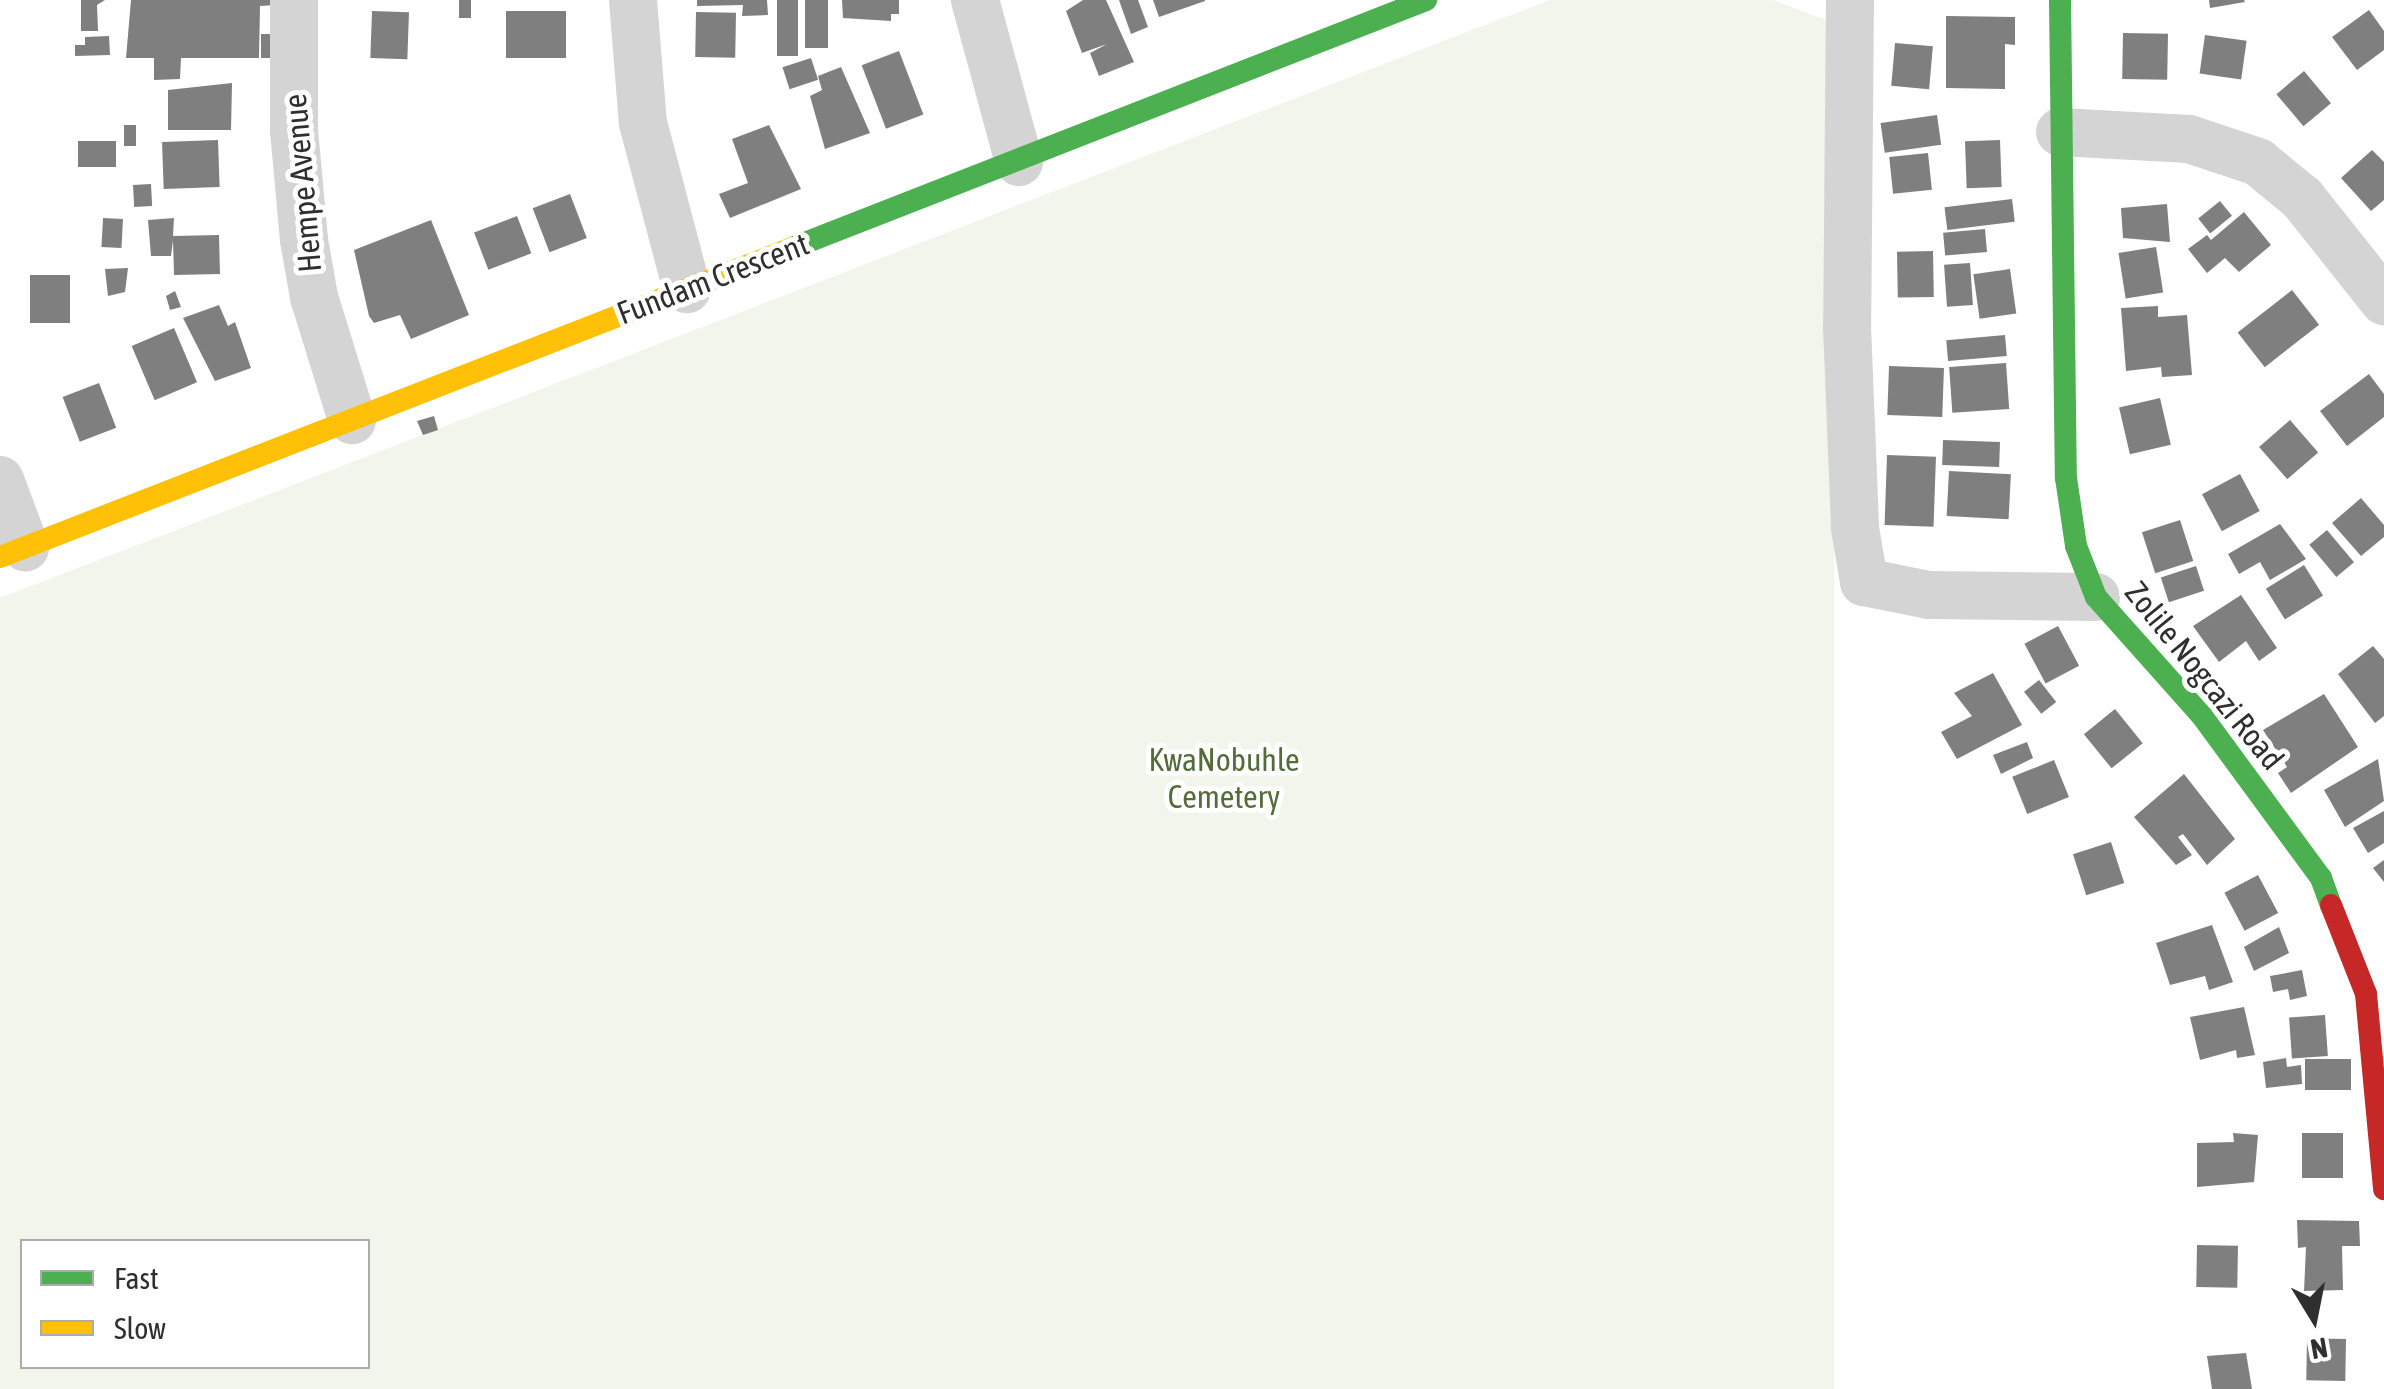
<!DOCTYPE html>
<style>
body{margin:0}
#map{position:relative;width:2384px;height:1389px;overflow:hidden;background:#fff;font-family:"Asap Condensed",sans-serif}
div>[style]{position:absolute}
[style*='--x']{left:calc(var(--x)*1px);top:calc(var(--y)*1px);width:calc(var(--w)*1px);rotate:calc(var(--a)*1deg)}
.green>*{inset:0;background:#f1f5ec}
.building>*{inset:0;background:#7f7f7f;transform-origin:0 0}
.street>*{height:48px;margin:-24px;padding:0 24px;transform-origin:24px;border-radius:24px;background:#d4d4d4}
.fast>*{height:22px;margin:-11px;padding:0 11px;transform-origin:11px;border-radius:11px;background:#4caf50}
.slow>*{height:22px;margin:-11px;padding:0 11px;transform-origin:11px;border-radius:11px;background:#ffc107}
.jam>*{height:22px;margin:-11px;padding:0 11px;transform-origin:11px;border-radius:11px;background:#c62828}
span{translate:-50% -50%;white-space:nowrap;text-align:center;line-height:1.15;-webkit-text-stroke:10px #fff;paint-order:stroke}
.street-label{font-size:32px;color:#2f2f2f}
.park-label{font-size:32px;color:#546c3b}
.legend{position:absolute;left:20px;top:1239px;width:350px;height:130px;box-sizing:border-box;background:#fff;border:2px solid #acacac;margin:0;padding:12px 18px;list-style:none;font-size:30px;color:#2f2f2f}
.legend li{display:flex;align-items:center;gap:20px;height:50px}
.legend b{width:50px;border:2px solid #acacac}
.north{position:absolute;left:2264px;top:1269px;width:100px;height:100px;-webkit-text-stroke:8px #fff;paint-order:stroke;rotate:170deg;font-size:28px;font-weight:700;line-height:40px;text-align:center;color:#2f2f2f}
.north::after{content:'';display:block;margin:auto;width:35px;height:45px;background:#2f2f2f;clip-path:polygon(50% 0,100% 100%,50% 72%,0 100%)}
</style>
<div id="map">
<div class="green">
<i style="clip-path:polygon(evenodd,1550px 0,1773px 0,1834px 23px,1834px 1389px,0 1389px,0 598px,1550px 0,22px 1242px,368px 1242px,368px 1366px,22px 1366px,22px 1242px)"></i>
</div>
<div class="building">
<i style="clip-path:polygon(81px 0,105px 0,97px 5px,98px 31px,81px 31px)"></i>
<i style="clip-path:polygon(131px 0,276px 0,276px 5px,260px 6px,259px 58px,181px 58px,180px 79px,154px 80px,154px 58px,126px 58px)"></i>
<i style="left:459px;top:0;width:12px;height:18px"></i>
<i style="clip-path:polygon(697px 0,767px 0,768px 15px,742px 16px,743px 5px,697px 6px)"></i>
<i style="left:777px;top:0;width:21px;height:56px"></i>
<i style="left:805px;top:0;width:23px;height:48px"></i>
<i style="clip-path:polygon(842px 0,899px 0,899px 14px,891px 14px,891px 21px,843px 18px)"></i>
<i style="clip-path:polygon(1083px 0,1106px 0,1134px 62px,1099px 76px,1090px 53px,1107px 44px,1082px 53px,1066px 11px)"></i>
<i style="clip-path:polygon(1119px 0,1138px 0,1148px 27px,1131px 34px)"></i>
<i style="clip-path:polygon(1153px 0,1205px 0,1205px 1px,1159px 17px)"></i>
<i style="clip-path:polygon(2209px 0,2244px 0,2245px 2px,2210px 8px)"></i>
<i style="clip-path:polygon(2369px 10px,2384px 31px,2384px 50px,2357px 70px,2332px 37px)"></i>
<i style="left:372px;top:11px;width:37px;height:47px;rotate:2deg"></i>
<i style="left:566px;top:11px;width:47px;height:60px;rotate:90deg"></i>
<i style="left:696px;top:12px;width:40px;height:45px;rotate:1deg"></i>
<i style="clip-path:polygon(1946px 16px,2015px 17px,2015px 45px,2005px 44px,2005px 89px,1946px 88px)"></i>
<i style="left:2123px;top:33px;width:45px;height:46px;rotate:1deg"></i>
<i style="left:261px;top:34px;width:14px;height:24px"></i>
<i style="left:2205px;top:35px;width:42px;height:39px;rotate:8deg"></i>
<i style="clip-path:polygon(109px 36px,110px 55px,75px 56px,75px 45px,85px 45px,85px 37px)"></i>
<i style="left:1895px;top:43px;width:38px;height:43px;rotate:5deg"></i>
<i style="left:899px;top:51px;width:68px;height:40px;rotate:69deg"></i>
<i style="left:811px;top:58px;width:23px;height:30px;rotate:72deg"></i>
<i style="clip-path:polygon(841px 67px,870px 133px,825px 149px,810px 96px,822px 90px,818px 76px)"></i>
<i style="left:2304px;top:71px;width:42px;height:36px;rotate:50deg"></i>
<i style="clip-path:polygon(232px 83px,231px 130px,168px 130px,168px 90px)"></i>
<i style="left:1937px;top:115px;width:30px;height:57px;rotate:82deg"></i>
<i style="left:124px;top:125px;width:12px;height:21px"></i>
<i style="clip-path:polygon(769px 125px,801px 189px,730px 218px,719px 194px,748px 183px,732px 139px)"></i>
<i style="left:218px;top:140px;width:47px;height:56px;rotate:88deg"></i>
<i style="left:2000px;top:140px;width:47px;height:35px;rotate:88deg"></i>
<i style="left:78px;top:141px;width:38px;height:26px"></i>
<i style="clip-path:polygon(2372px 150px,2384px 162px,2384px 200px,2371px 211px,2341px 178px)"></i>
<i style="left:1928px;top:153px;width:37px;height:39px;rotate:84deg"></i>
<i style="left:151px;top:184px;width:22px;height:18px;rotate:87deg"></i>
<i style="left:570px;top:194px;width:47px;height:40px;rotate:69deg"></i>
<i style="left:2012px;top:199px;width:23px;height:68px;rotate:83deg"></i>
<i style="left:2220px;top:201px;width:19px;height:28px;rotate:51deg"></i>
<i style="clip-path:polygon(2167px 204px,2170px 242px,2123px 238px,2121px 208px)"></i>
<i style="clip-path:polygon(2244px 212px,2271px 245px,2239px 272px,2225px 258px,2207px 273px,2188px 249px,2207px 235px,2211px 240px)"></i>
<i style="left:517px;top:216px;width:40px;height:46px;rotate:69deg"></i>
<i style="left:103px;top:218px;width:20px;height:29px;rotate:3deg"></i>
<i style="clip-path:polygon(174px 218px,173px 236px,219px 235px,220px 274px,174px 275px,173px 240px,171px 256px,151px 256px,148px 220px)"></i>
<i style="clip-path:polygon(431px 220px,469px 315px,411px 339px,400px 315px,374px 323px,369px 316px,354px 250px)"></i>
<i style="left:1985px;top:229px;width:23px;height:42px;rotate:85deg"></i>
<i style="left:2156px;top:247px;width:46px;height:38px;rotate:81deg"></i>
<i style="left:1933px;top:251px;width:46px;height:36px;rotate:89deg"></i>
<i style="left:1970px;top:263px;width:42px;height:26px;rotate:86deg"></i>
<i style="clip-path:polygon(128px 268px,125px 292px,108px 296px,105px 269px)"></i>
<i style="left:2010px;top:269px;width:45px;height:37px;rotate:82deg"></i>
<i style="left:30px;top:275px;width:40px;height:48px"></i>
<i style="left:2292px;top:290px;width:44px;height:69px;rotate:52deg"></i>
<i style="clip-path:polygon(175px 291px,181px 307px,170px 310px,166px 296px)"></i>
<i style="clip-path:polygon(219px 305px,228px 326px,235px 322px,251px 368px,215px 381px,183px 318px)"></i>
<i style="clip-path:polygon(2158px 306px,2158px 317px,2187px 315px,2192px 375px,2162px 377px,2161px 367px,2126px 371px,2121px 308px)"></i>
<i style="left:174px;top:328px;width:59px;height:46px;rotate:67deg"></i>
<i style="left:2005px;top:335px;width:21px;height:59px;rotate:85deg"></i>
<i style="left:2006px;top:363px;width:46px;height:57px;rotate:86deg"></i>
<i style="left:1889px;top:366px;width:55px;height:49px;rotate:2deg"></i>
<i style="clip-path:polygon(2369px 374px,2384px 394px,2384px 417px,2347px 446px,2320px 411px)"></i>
<i style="left:99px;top:383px;width:48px;height:39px;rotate:69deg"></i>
<i style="left:2160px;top:398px;width:48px;height:42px;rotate:77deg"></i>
<i style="clip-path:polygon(434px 416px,438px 430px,423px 435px,417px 421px)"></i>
<i style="left:2290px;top:420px;width:43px;height:41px;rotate:49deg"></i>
<i style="left:2000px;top:442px;width:25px;height:57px;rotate:92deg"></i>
<i style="left:1887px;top:455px;width:49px;height:70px;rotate:2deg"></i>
<i style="left:1949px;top:471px;width:62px;height:45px;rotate:3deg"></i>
<i style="left:2240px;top:474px;width:42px;height:43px;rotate:62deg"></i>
<i style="clip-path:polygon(2361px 498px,2384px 525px,2384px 537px,2361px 556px,2332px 523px)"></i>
<i style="left:2180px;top:520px;width:43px;height:40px;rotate:72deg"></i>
<i style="clip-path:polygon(2280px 524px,2306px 559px,2270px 580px,2260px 562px,2239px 574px,2228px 554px)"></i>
<i style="left:2327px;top:530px;width:42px;height:23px;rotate:50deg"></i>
<i style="left:2304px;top:565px;width:36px;height:45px;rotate:58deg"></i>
<i style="left:2196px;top:566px;width:26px;height:37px;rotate:72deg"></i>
<i style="clip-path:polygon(2241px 595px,2277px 648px,2259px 661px,2246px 641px,2219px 662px,2193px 626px)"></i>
<i style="left:2058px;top:626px;width:45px;height:38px;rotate:62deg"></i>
<i style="clip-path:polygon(2373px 646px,2384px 659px,2384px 716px,2375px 723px,2338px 674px)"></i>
<i style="clip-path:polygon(1993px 673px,2022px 725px,1957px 759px,1941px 732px,1972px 716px,1954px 693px)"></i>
<i style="left:2039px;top:680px;width:28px;height:19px;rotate:52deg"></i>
<i style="clip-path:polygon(2324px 694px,2358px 747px,2291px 793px,2278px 773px,2287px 767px,2263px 730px)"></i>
<i style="left:2115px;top:709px;width:44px;height:40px;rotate:51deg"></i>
<i style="clip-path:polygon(2027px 742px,2033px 758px,2001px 774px,1993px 755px)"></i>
<i style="clip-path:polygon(2378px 759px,2384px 801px,2345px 827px,2324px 790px)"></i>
<i style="left:2054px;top:760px;width:40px;height:45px;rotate:68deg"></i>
<i style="clip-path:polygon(2184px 774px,2235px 839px,2207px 865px,2183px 834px,2178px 837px,2192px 855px,2176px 865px,2134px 817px)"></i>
<i style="clip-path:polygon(2384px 811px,2384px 843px,2368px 853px,2353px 828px)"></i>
<i style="left:2111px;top:842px;width:43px;height:40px;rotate:72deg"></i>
<i style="clip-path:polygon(2384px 860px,2384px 882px,2373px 868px)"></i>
<i style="left:2258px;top:875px;width:43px;height:38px;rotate:62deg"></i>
<i style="clip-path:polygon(2212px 925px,2233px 982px,2209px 990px,2205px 976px,2170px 985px,2156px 943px)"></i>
<i style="clip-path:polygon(2279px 927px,2289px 953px,2254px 971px,2244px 947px)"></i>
<i style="clip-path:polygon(2302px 970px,2307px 996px,2290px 1000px,2288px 989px,2273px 992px,2270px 976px)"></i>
<i style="clip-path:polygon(2244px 1007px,2255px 1055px,2237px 1058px,2236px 1050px,2200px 1060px,2190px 1017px)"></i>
<i style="left:2325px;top:1015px;width:41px;height:36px;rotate:86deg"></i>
<i style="clip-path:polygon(2286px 1058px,2287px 1067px,2301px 1065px,2302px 1084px,2266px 1088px,2263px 1062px)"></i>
<i style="left:2351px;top:1059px;width:31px;height:46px;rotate:90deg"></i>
<i style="clip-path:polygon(2233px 1133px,2258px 1135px,2254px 1182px,2197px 1187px,2197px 1143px,2234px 1142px)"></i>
<i style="left:2302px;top:1133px;width:41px;height:45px"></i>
<i style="clip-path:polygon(2297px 1220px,2359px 1221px,2360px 1246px,2342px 1246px,2343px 1290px,2304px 1291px,2306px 1247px,2298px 1248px)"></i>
<i style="left:2197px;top:1245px;width:41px;height:42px;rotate:1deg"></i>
<i style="left:2346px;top:1339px;width:42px;height:39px;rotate:91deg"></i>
<i style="clip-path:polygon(2246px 1353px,2252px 1389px,2212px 1389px,2207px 1356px)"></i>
</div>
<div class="street">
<i style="--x:294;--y:0;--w:130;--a:90"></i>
<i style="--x:294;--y:130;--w:110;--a:84.8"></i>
<i style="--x:304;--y:240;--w:58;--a:80"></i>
<i style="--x:314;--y:297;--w:129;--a:72.8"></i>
<i style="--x:633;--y:0;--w:123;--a:85.4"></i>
<i style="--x:643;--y:123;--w:172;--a:75.2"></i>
<i style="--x:975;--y:0;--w:168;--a:74.8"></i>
<i style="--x:1850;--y:0;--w:326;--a:90.5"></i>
<i style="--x:1847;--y:326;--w:202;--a:87.7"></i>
<i style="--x:1855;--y:528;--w:55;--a:80.5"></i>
<i style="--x:1864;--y:582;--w:66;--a:11.3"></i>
<i style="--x:1929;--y:595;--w:167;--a:0.7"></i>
<i style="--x:2060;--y:132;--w:129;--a:3.1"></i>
<i style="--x:2189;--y:139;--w:73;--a:18.4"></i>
<i style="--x:2258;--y:162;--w:57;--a:39.3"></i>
<i style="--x:2302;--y:198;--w:132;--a:51.5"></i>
<i style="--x:0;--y:480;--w:72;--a:69.5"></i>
</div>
<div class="fast">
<i style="--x:2060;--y:0;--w:478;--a:89.3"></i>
<i style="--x:2066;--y:478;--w:69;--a:81.6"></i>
<i style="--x:2076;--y:546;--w:55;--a:68.6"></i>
<i style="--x:2096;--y:597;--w:159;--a:48.3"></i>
<i style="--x:2202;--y:716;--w:201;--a:53.7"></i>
<i style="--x:2321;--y:878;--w:29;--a:70"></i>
<i style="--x:792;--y:248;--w:681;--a:-21.36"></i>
</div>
<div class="slow">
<i style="--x:0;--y:557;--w:850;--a:-21.31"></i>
</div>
<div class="jam">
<i style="--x:2331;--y:905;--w:96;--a:68.5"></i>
<i style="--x:2366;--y:994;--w:196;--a:84.7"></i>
</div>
<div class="street-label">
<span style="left:303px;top:183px;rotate:-95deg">Hempe Avenue</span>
<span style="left:713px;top:279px;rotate:-21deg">Fundam Crescent</span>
<span style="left:2204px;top:676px;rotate:51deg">Zolile Nogcazi Road</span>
</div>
<div class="park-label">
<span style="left:1224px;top:779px">KwaNobuhle<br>Cemetery</span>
</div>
<ul class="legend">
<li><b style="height:12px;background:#4caf50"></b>Fast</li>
<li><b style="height:12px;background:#ffc107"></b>Slow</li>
</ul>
<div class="north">N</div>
</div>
